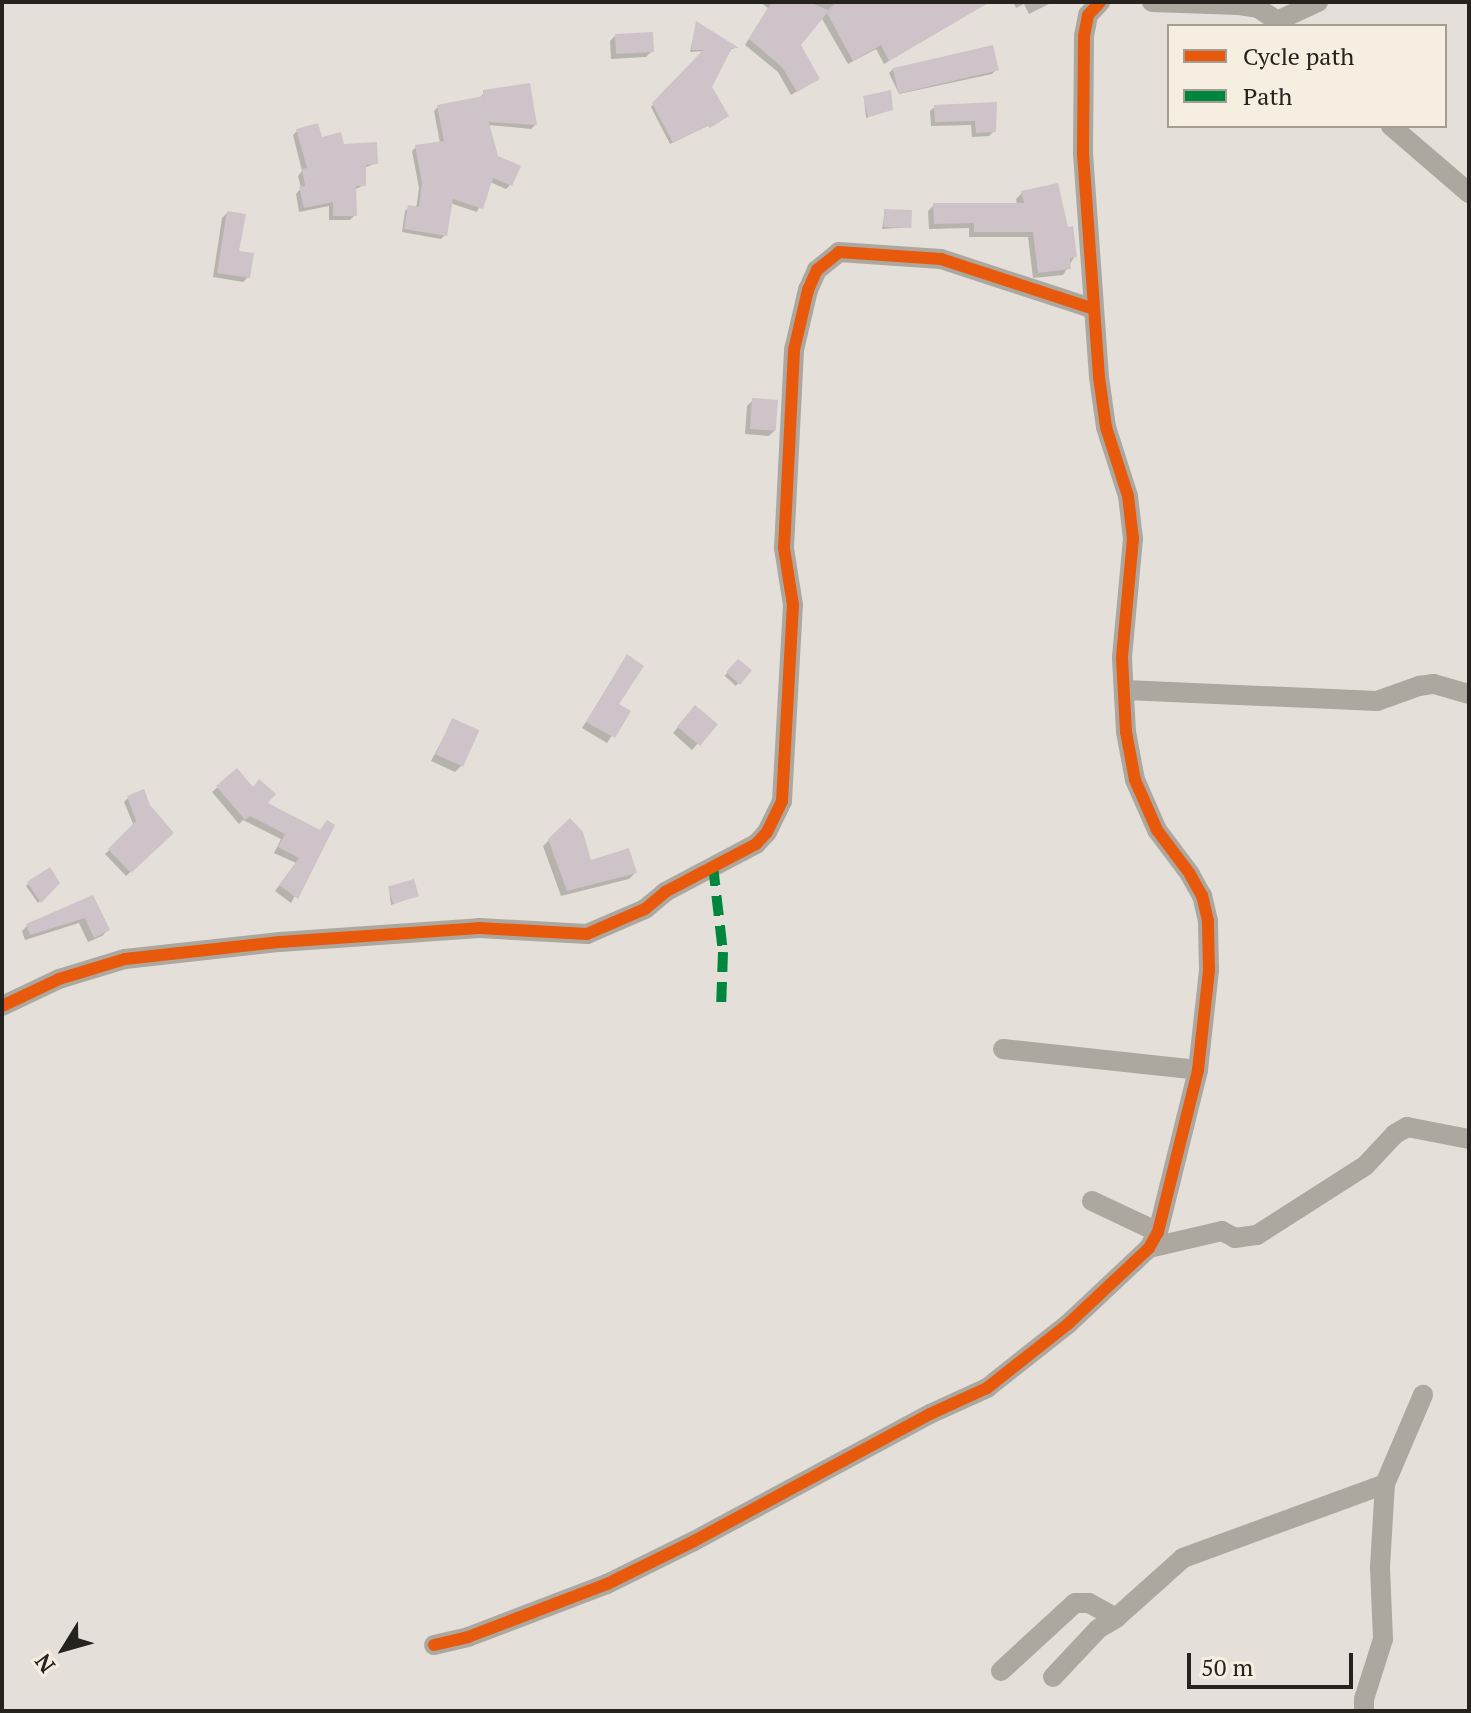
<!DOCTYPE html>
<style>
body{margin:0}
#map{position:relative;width:1471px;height:1713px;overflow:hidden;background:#e4e0d9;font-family:"PT Serif",serif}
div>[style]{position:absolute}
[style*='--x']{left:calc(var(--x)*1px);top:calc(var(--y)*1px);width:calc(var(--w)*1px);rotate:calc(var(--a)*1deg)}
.shadow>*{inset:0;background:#0003;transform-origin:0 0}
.building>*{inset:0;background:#cdc3c8;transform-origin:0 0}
.street>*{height:20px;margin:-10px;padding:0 10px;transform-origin:10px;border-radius:10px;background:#aca8a0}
.quiet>*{height:10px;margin-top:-5px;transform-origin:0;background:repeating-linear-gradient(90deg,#00873e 0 20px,transparent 0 30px)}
.cycleway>*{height:12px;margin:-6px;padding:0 6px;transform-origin:6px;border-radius:6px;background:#e8590c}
span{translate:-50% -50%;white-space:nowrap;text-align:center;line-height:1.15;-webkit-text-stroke:6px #f6efe1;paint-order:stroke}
.frame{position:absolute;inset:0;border:4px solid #26231e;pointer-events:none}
.legend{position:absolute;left:1167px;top:24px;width:280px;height:104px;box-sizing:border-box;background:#f6efe1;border:2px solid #a39d93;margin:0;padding:10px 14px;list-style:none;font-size:24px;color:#26231e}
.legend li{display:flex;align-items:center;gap:16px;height:40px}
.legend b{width:40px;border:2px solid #a39d93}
.north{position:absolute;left:24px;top:1609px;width:80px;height:80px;-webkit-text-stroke:6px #f6efe1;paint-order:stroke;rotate:233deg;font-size:22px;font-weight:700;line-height:32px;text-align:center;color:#26231e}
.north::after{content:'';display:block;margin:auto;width:28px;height:36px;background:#26231e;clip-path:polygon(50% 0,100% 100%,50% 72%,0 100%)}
.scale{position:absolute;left:1187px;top:1653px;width:166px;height:36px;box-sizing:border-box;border:4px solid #26231e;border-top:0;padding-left:10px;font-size:24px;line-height:28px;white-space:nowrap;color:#26231e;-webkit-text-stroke:6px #f6efe1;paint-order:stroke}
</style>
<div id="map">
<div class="shadow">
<i style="clip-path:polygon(760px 2px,987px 2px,884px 64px,876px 49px,848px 64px,821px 17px,798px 44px,817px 79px,791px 95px,778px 72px,745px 45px,768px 8px)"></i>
<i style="clip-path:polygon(1013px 2px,1053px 2px,1029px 14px,1024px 4px,1016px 8px)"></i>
<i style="clip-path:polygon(696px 24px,735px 48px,729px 50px,709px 87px,724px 118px,670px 144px,651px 107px,704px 51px,690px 52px)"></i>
<i style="clip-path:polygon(616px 35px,652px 51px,646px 57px,611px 59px,610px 41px)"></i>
<i style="clip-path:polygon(893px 69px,997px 69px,992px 74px,899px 94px,889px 73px)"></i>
<i style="clip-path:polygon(484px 92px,535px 125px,531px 129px,488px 125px,497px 157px,510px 185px,506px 189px,490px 182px,477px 212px,450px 203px,445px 235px,441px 239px,402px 232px,405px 211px,409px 207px,416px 209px,419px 188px,412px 151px,416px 147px,440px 143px,434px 111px,438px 107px,480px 99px)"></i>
<i style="clip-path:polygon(864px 98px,891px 109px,866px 118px)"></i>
<i style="clip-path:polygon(995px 104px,994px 131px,989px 136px,972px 137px,971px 125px,931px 126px,930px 111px,935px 107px)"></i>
<i style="clip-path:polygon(297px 131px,343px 146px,376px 163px,364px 168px,364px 185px,354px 190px,355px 215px,350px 220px,329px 220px,329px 206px,299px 212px,296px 194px,301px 188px,298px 176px,302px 171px,293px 135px)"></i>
<i style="clip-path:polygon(1022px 193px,1075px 256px,1063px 275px,1033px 278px,1028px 237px,969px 237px,969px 228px,929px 229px,928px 211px,934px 205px,1017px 205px,1016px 199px)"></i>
<i style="clip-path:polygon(885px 211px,910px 227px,882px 229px)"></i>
<i style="clip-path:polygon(227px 213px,248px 277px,243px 282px,213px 277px,222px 218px)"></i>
<i style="clip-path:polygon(753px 400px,775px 430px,769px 436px,745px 434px,747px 406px)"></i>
<i style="clip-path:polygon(627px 657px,616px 705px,628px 711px,607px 743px,582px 728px)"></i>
<i style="left:738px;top:661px;width:15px;height:20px;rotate:42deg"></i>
<i style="clip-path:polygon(690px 713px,715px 724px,692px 750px,673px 733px)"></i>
<i style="clip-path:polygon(453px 720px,461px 766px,455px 772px,431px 761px)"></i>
<i style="clip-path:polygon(236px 771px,264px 804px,319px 832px,333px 825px,291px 903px,275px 891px,296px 863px,274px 853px,281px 839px,243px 820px,239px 824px,212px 792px)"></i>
<i style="clip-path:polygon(128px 798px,149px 806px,172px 833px,126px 876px,105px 854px,134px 826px,124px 802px)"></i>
<i style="clip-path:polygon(569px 821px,590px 863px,635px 873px,629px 879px,561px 896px,543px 846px)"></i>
<i style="clip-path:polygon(29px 883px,58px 883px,38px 903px,26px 886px)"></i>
<i style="clip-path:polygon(389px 889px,416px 896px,391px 905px)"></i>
<i style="clip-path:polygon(92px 897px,108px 930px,102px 936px,88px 942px,79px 923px,25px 940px,22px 931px,28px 925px)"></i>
</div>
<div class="building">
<i style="clip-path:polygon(772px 2px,809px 2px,828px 10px,837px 2px,990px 2px,889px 61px,881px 45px,853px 61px,827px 13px,801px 45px,820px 79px,797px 92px,782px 67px,749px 39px)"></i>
<i style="clip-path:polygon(696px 21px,739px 48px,732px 48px,712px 87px,729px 116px,710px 128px,708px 125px,673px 143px,652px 103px,703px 50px,691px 50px)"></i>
<i style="left:653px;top:32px;width:20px;height:38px;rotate:87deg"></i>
<i style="left:993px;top:45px;width:26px;height:103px;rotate:77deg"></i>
<i style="clip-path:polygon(530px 83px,537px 125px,489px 122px,498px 156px,521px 166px,512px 186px,493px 178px,483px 209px,453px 199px,447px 236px,404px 229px,408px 205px,419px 207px,422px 183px,415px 145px,444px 141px,437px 105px,483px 96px,483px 90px)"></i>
<i style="clip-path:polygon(891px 90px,893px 110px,868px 117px,863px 96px)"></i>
<i style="clip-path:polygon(997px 102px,996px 132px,976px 133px,975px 121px,935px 122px,934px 105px)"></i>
<i style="clip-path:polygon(318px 123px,322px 137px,341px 132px,344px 144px,377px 142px,378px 164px,366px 165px,366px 186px,356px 186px,357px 216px,333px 216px,333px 202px,304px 208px,299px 187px,305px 186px,302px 169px,307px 168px,296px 129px)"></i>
<i style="clip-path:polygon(1058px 183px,1068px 227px,1073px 226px,1077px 257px,1070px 258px,1071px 269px,1038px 273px,1033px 232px,974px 232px,974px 223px,934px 224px,933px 203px,1024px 203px,1021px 191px)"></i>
<i style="left:884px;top:209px;width:28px;height:18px;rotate:2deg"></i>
<i style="clip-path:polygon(227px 211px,246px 214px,239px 251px,254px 253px,250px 278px,217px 273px)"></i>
<i style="left:752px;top:398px;width:26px;height:31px;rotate:4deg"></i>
<i style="clip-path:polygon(627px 654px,644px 666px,619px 704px,631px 711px,615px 738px,586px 722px)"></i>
<i style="clip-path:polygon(738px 659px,752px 670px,740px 685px,726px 672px)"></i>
<i style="left:695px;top:705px;width:30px;height:28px;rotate:40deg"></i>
<i style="left:452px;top:718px;width:30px;height:40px;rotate:24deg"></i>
<i style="clip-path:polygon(237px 768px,253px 787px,259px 779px,276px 794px,268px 803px,320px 830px,327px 820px,335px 825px,298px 899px,279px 885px,299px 858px,278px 847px,285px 834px,250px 816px,245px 820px,216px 786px)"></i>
<i style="clip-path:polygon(144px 789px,150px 805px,174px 833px,131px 873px,108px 849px,136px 821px,127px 796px)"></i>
<i style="clip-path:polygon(570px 818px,583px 832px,591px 860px,629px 848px,637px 873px,567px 891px,548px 839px)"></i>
<i style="clip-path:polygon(50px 867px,60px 883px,41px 903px,27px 882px)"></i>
<i style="left:414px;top:879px;width:18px;height:27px;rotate:74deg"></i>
<i style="clip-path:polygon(93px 895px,110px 930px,94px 938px,85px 918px,30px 935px,26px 924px)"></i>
</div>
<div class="street">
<i style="--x:1152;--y:2;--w:87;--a:2"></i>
<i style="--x:1239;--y:5;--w:19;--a:9"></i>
<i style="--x:1258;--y:8;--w:32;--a:34"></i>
<i style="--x:1279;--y:20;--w:43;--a:-24.8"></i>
<i style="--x:1391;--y:126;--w:103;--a:40.7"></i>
<i style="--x:1125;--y:690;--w:252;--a:2.5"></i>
<i style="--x:1377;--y:701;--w:45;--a:-19.7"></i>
<i style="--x:1419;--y:686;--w:15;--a:-8"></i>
<i style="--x:1434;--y:684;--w:36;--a:16"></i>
<i style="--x:2;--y:1006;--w:63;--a:-25.3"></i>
<i style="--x:59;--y:979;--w:69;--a:-16.9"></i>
<i style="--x:125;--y:959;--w:156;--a:-6.3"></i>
<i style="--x:280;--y:942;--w:199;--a:-4"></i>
<i style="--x:479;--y:928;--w:108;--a:3.2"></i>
<i style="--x:587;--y:934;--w:63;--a:-23.3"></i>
<i style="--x:645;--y:909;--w:26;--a:-40"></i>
<i style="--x:665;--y:892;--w:103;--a:-27.8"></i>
<i style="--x:756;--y:844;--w:16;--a:-47"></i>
<i style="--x:767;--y:832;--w:34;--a:-64"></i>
<i style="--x:782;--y:801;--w:196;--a:-86.8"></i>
<i style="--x:793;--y:605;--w:58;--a:-99"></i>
<i style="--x:784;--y:548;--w:198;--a:-87.1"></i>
<i style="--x:794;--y:350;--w:62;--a:-76.9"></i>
<i style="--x:808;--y:290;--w:22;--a:-66"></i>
<i style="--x:817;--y:270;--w:28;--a:-39"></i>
<i style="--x:839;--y:252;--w:102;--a:3.9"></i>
<i style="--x:941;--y:259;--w:161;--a:18.1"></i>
<i style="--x:1003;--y:1049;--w:196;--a:6.1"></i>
<i style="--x:1092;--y:1201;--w:73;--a:25.2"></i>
<i style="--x:1149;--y:1248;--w:75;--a:-13.1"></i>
<i style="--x:1222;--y:1231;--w:15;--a:28"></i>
<i style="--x:1235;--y:1238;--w:22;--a:-8"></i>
<i style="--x:1257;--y:1235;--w:128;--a:-32.6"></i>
<i style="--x:1365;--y:1166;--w:44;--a:-46.8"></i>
<i style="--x:1395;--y:1134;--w:14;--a:-30"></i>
<i style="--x:1407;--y:1127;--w:63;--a:11"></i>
<i style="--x:434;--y:1645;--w:35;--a:-13"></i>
<i style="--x:468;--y:1637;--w:149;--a:-20.9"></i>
<i style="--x:607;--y:1584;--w:97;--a:-26.3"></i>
<i style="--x:694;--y:1541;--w:268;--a:-28.3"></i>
<i style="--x:930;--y:1414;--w:63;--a:-24.5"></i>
<i style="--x:987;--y:1388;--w:103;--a:-38.3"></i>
<i style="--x:1068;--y:1324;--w:111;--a:-43.2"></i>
<i style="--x:1149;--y:1248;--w:18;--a:-61"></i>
<i style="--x:1158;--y:1232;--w:167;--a:-76.1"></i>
<i style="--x:1198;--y:1070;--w:101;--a:-83.7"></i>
<i style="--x:1209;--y:970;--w:49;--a:-91.2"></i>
<i style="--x:1208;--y:921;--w:26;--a:-103"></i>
<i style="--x:1202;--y:896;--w:25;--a:-119"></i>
<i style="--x:1190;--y:874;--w:55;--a:-126.9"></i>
<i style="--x:1157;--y:830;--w:55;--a:-113.7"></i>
<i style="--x:1135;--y:780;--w:49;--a:-100.6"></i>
<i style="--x:1126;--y:732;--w:75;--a:-93.1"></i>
<i style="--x:1122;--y:657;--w:119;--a:-84.7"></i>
<i style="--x:1133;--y:539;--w:43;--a:-96.6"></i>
<i style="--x:1128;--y:496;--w:72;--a:-107.7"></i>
<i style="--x:1106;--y:427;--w:50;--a:-98"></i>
<i style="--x:1099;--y:377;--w:225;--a:-94.1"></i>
<i style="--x:1083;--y:153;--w:117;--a:-89.5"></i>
<i style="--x:1084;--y:36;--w:21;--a:-79"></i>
<i style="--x:1088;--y:15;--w:18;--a:-47"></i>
<i style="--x:1001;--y:1671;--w:100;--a:-42.6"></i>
<i style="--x:1075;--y:1603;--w:14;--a:0"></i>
<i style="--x:1089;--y:1603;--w:31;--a:29"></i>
<i style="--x:1053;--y:1677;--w:66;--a:-46.8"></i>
<i style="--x:1098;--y:1629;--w:21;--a:-31"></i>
<i style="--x:1116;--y:1618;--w:90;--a:-41.8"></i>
<i style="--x:1183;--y:1558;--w:215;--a:-20.1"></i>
<i style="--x:1364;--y:1711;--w:12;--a:-90"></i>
<i style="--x:1364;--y:1699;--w:63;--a:-72.4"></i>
<i style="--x:1383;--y:1639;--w:72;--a:-92.4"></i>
<i style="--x:1380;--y:1567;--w:83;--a:-86.6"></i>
<i style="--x:1385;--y:1484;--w:97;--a:-66.9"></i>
</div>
<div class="quiet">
<i style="--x:713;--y:866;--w:87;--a:83.4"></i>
<i style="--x:723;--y:952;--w:57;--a:92"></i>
</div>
<div class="cycleway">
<i style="--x:2;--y:1006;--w:63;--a:-25.3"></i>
<i style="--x:59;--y:979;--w:69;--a:-16.9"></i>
<i style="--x:125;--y:959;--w:156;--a:-6.3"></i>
<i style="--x:280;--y:942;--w:199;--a:-4"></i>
<i style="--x:479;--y:928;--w:108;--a:3.2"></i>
<i style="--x:587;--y:934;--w:63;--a:-23.3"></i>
<i style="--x:645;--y:909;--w:26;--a:-40"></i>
<i style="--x:665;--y:892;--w:103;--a:-27.8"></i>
<i style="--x:756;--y:844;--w:16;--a:-47"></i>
<i style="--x:767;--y:832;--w:34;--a:-64"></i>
<i style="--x:782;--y:801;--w:196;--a:-86.8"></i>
<i style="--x:793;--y:605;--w:58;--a:-99"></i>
<i style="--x:784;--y:548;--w:198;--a:-87.1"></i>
<i style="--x:794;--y:350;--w:62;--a:-76.9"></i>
<i style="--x:808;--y:290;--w:22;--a:-66"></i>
<i style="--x:817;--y:270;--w:28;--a:-39"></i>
<i style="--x:839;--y:252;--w:102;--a:3.9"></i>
<i style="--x:941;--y:259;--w:161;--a:18.1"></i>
<i style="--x:434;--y:1645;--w:35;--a:-13"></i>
<i style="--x:468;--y:1637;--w:149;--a:-20.9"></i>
<i style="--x:607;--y:1584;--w:97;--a:-26.3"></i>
<i style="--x:694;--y:1541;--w:268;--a:-28.3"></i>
<i style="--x:930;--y:1414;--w:63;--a:-24.5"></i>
<i style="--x:987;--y:1388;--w:103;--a:-38.3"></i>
<i style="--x:1068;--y:1324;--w:111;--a:-43.2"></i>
<i style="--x:1149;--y:1248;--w:18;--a:-61"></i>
<i style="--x:1158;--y:1232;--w:167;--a:-76.1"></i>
<i style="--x:1198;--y:1070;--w:101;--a:-83.7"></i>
<i style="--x:1209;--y:970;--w:49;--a:-91.2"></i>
<i style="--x:1208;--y:921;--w:26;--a:-103"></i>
<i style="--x:1202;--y:896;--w:25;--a:-119"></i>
<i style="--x:1190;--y:874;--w:55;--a:-126.9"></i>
<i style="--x:1157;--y:830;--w:55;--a:-113.7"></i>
<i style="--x:1135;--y:780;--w:49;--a:-100.6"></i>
<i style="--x:1126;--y:732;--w:75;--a:-93.1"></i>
<i style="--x:1122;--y:657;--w:119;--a:-84.7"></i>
<i style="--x:1133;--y:539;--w:43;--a:-96.6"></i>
<i style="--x:1128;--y:496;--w:72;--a:-107.7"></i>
<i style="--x:1106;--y:427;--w:50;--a:-98"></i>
<i style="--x:1099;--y:377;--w:225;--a:-94.1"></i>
<i style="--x:1083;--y:153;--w:117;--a:-89.5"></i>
<i style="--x:1084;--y:36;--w:21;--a:-79"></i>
<i style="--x:1088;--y:15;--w:18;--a:-47"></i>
</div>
<div class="frame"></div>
<ul class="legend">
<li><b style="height:10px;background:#e8590c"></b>Cycle path</li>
<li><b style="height:10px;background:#00873e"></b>Path</li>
</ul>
<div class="north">N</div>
<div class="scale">50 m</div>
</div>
